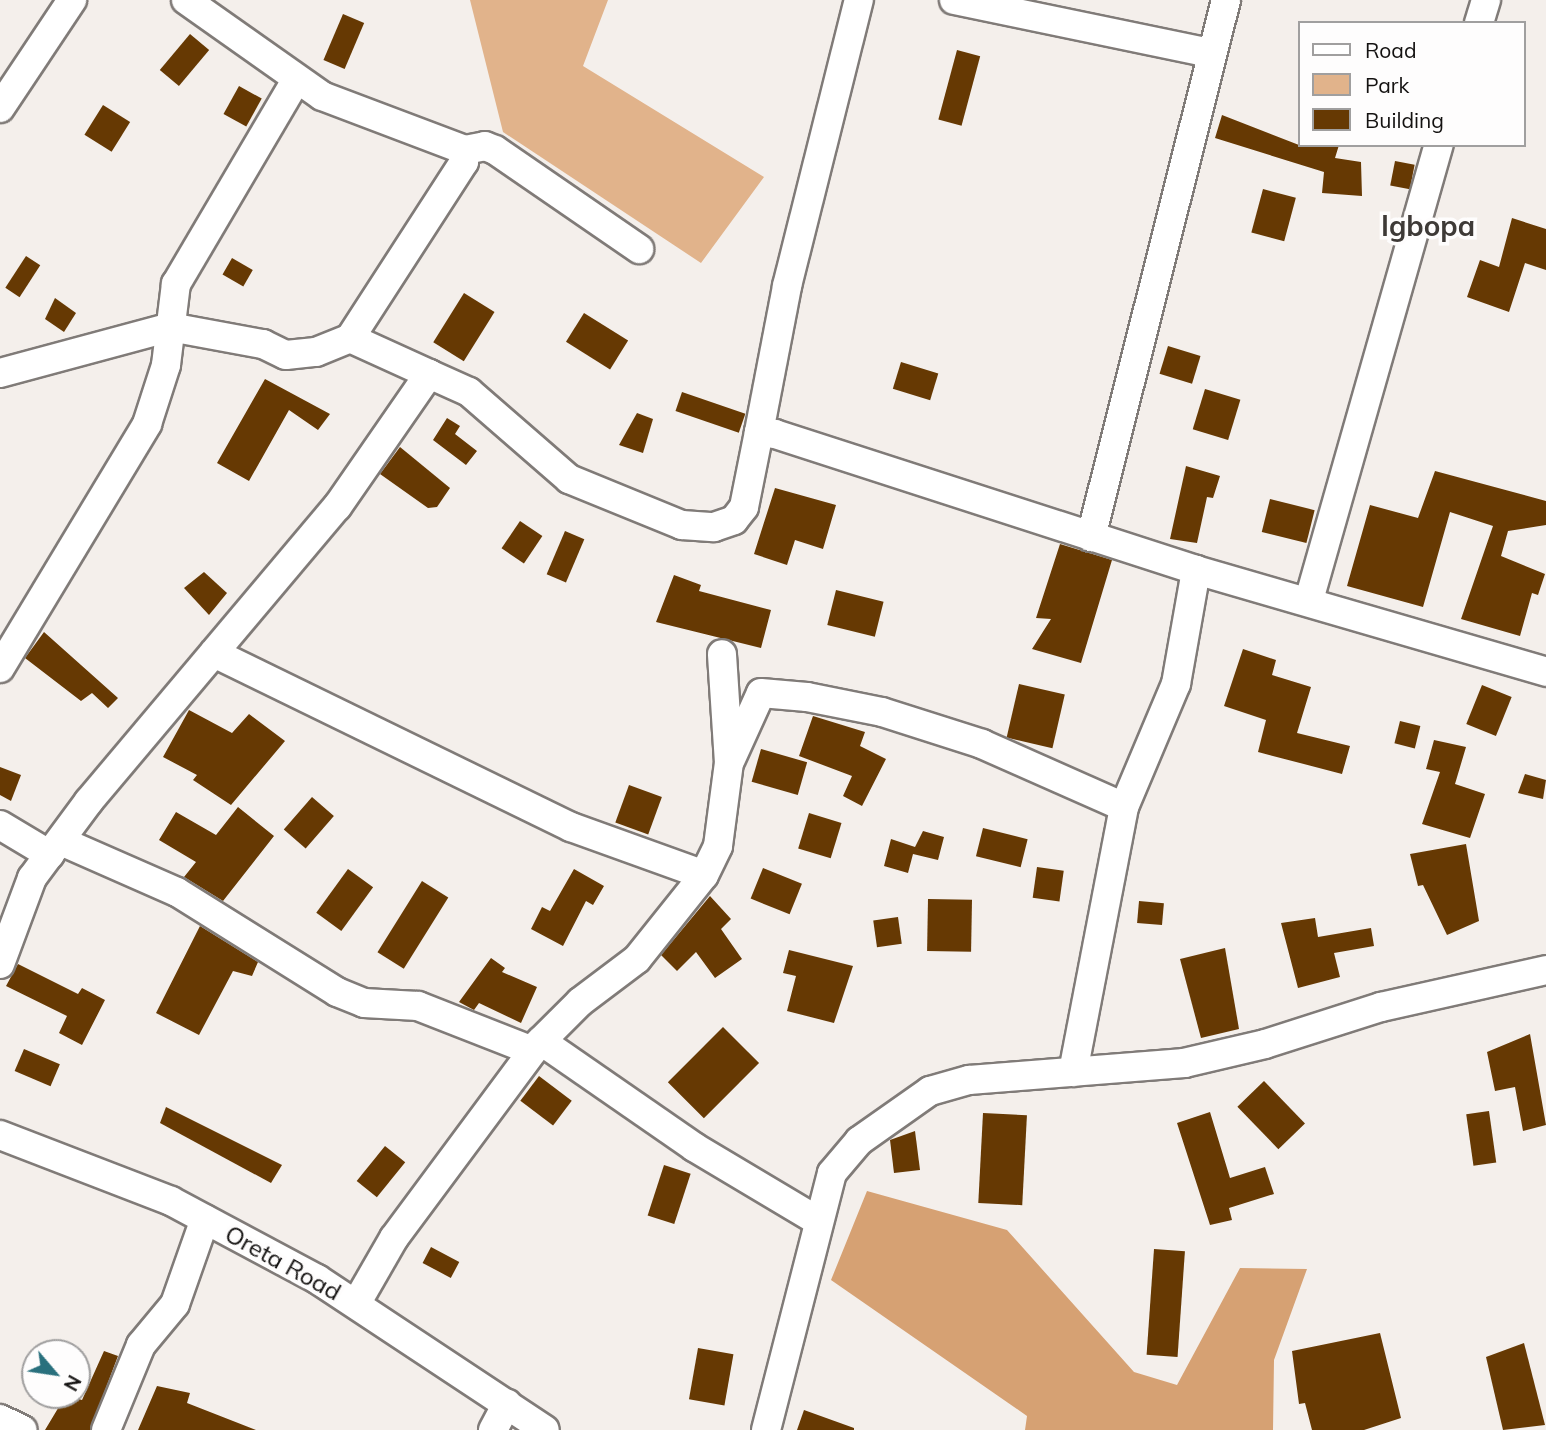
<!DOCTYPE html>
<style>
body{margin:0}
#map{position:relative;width:1546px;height:1430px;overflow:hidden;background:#f4efeb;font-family:Mulish,sans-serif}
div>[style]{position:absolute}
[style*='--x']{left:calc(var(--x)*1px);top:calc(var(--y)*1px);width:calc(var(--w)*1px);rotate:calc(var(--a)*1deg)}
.green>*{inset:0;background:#e1b38b}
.forest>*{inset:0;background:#d6a173}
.building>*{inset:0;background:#663903;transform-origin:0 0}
.roads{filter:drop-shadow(2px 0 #807b78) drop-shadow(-2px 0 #807b78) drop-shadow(0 2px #807b78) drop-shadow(0 -2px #807b78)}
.minor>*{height:28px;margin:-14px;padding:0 14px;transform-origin:14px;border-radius:14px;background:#fff}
span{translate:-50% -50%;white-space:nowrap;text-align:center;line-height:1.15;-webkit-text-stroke:7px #fefdfd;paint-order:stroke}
.street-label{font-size:24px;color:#141211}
.quarter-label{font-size:28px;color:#3e3a37;font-weight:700}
.legend{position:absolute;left:1298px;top:21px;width:228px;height:126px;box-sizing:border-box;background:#fefdfd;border:2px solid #a09f9f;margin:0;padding:9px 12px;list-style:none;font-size:21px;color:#141211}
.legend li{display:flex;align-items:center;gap:14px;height:35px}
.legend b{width:35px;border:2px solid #a09f9f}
.north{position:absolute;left:21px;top:1339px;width:70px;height:70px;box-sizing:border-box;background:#fefdfd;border:2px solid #a09f9f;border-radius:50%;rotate:119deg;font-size:19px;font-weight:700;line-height:28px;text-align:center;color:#141211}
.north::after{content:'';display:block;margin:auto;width:24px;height:32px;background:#29707d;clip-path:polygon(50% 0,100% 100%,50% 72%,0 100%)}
</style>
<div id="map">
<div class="green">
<i style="clip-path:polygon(470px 0,608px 0,583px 66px,764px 177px,701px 263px,503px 132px)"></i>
</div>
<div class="forest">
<i style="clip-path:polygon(867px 1191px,1007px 1230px,1134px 1372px,1177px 1385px,1240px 1268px,1307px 1269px,1274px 1360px,1273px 1430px,1025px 1430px,1027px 1416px,831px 1280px)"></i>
</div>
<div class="building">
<i style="left:343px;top:14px;width:23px;height:50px;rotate:23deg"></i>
<i style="left:190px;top:34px;width:25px;height:47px;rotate:40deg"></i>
<i style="left:957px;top:50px;width:24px;height:72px;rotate:15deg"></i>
<i style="left:239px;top:86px;width:26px;height:32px;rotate:29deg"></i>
<i style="left:103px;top:105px;width:32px;height:35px;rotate:32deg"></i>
<i style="clip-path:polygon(1222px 115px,1299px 145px,1339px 145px,1335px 158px,1361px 162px,1362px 196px,1322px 193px,1324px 172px,1215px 138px)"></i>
<i style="left:1395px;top:161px;width:20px;height:25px;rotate:11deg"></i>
<i style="left:1263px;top:189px;width:34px;height:45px;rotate:15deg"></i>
<i style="clip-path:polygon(1512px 218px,1546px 229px,1546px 270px,1525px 263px,1509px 312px,1467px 297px,1480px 260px,1499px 267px)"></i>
<i style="left:26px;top:256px;width:17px;height:38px;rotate:33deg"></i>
<i style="left:232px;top:258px;width:24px;height:19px;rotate:30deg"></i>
<i style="left:464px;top:293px;width:36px;height:58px;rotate:32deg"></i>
<i style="clip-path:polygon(55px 298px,76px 313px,64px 332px,45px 319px)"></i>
<i style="left:584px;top:313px;width:52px;height:34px;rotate:32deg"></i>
<i style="left:1168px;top:346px;width:34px;height:29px;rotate:17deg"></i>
<i style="left:901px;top:362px;width:39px;height:28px;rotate:17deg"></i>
<i style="clip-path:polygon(265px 379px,330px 414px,318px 430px,289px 410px,249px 481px,217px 463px)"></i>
<i style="left:1205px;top:389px;width:37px;height:42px;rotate:17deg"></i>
<i style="left:682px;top:392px;width:67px;height:20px;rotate:19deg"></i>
<i style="clip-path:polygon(637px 413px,653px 419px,643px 453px,619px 445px)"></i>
<i style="clip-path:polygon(447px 418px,460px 426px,455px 434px,477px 451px,466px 465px,433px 440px)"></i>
<i style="clip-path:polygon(400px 447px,450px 488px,437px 507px,428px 508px,380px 474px)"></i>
<i style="clip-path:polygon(1186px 466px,1220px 476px,1213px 498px,1207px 497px,1197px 543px,1170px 539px)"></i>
<i style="clip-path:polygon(1435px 471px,1546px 501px,1546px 525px,1508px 531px,1501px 556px,1545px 574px,1538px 595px,1532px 593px,1520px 636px,1461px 619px,1493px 526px,1450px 512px,1423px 607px,1347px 586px,1370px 505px,1418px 518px)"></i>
<i style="clip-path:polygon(775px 488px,836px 505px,823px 549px,795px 540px,787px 565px,754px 554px)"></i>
<i style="left:1270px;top:499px;width:46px;height:34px;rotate:14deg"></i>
<i style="left:520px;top:521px;width:27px;height:33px;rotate:34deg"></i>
<i style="left:565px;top:531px;width:21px;height:47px;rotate:23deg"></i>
<i style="clip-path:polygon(1060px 544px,1112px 560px,1081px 663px,1032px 649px,1051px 619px,1036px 618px)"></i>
<i style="clip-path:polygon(204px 572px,227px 593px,209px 615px,184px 588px)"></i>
<i style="clip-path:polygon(674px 575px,701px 585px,699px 591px,771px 610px,761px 648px,656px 622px)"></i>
<i style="left:836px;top:590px;width:49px;height:36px;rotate:14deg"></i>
<i style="clip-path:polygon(44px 632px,118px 698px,108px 708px,92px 693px,81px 701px,25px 658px)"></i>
<i style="clip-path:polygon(1243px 649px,1276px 660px,1272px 675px,1311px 687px,1297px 733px,1350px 746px,1342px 774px,1258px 752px,1266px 720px,1224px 706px)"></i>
<i style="left:1019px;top:684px;width:47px;height:55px;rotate:13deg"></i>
<i style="left:1482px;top:685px;width:32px;height:42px;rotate:22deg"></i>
<i style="clip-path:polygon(189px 710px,232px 733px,249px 714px,285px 741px,231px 805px,193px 780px,197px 775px,163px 757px)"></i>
<i style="clip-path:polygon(813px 716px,865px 732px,860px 746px,886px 759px,862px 806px,843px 796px,852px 776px,799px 756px)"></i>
<i style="left:1400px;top:721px;width:21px;height:23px;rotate:14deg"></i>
<i style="clip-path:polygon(1434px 740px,1466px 747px,1455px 784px,1485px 794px,1470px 838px,1422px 824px,1440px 772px,1426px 769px)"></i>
<i style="left:761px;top:749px;width:48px;height:34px;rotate:16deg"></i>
<i style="clip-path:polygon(0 767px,21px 775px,11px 801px,0 795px)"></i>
<i style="clip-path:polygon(1525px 774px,1546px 780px,1543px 799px,1518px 793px)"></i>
<i style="left:629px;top:785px;width:35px;height:40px;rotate:20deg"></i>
<i style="left:312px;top:797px;width:29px;height:43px;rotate:41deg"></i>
<i style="clip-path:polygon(238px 807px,274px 836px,223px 901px,184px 877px,196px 862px,159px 840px,176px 812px,216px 835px)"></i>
<i style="left:809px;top:813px;width:34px;height:37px;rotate:17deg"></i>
<i style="left:983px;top:828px;width:46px;height:29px;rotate:14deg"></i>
<i style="clip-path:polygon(923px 831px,944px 837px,938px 860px,913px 854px,908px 873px,884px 866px,891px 839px,915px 847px)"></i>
<i style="clip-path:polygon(1466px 844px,1479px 921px,1447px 935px,1423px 885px,1418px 886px,1410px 854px)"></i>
<i style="left:1037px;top:867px;width:27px;height:31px;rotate:8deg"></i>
<i style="left:763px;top:868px;width:42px;height:33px;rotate:22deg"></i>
<i style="left:348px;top:869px;width:31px;height:54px;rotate:36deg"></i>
<i style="clip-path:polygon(574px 869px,604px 886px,593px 905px,586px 901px,563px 946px,531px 929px,542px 907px,550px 911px)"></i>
<i style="left:422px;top:881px;width:31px;height:84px;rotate:32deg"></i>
<i style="clip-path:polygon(710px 896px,731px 919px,721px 929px,742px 959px,715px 978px,696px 952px,677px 971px,661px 955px)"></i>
<i style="left:928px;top:899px;width:44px;height:52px;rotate:1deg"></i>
<i style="left:1139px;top:901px;width:25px;height:22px;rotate:5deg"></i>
<i style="left:898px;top:917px;width:27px;height:25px;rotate:82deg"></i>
<i style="clip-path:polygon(1315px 918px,1318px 937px,1371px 928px,1374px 946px,1334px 953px,1340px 977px,1298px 988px,1281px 923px)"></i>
<i style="clip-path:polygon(200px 926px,258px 962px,252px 976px,233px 971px,199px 1035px,156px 1013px)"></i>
<i style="clip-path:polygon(1225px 948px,1239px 1029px,1201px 1038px,1180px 959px)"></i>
<i style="clip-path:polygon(789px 950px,853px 966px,834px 1023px,787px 1011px,796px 976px,783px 973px)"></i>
<i style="clip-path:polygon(491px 958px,505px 968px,502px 972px,537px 987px,521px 1023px,479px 1003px,474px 1010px,459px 1002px)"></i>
<i style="clip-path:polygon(18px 964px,78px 994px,82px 988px,105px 1000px,82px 1045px,59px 1033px,67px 1016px,6px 986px)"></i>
<i style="left:723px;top:1027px;width:51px;height:78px;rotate:45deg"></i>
<i style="clip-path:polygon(1530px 1034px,1546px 1125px,1523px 1131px,1515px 1087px,1495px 1091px,1487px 1052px)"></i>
<i style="left:24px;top:1049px;width:39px;height:24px;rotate:23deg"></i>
<i style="left:539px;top:1076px;width:41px;height:31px;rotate:37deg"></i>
<i style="left:1264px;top:1081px;width:59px;height:37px;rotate:46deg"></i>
<i style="clip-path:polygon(166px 1107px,282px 1165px,271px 1183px,160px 1123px)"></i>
<i style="left:1489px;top:1111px;width:52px;height:23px;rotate:82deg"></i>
<i style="clip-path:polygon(1210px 1112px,1230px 1178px,1265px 1167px,1274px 1194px,1229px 1208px,1232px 1220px,1210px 1225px,1177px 1123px)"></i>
<i style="left:983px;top:1113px;width:44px;height:90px;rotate:3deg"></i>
<i style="clip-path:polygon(915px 1131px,920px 1170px,894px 1173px,890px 1140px)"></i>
<i style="left:385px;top:1146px;width:26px;height:45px;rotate:39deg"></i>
<i style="left:664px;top:1165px;width:28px;height:53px;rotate:18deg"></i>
<i style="left:431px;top:1247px;width:32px;height:18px;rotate:28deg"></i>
<i style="left:1154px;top:1249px;width:31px;height:106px;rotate:4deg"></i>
<i style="clip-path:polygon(1380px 1333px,1401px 1418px,1364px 1430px,1312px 1430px,1305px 1403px,1299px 1404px,1292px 1351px)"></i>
<i style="clip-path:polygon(1524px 1343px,1545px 1425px,1503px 1430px,1486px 1357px)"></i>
<i style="left:698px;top:1348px;width:36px;height:52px;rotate:10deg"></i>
<i style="clip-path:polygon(104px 1351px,118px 1356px,90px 1430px,45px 1430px,66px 1395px,82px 1400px)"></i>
<i style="clip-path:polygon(157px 1386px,190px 1393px,187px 1403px,256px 1430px,138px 1430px)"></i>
<i style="clip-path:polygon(804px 1410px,854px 1428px,854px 1430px,797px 1430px)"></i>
</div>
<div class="roads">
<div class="minor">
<i style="--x:186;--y:0;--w:166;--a:35.2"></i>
<i style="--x:322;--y:96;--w:153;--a:20.7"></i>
<i style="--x:465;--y:150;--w:12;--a:95"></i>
<i style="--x:464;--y:162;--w:210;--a:122.9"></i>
<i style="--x:954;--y:0;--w:261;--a:11.7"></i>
<i style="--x:1479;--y:23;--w:24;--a:-73"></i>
<i style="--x:0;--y:108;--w:130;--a:-56.3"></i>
<i style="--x:465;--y:150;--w:20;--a:-11"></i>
<i style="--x:485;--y:146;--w:11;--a:22"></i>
<i style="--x:495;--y:150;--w:175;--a:34.5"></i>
<i style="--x:0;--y:373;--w:176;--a:-15.1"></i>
<i style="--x:170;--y:327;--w:95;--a:10.4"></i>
<i style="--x:263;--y:344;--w:25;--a:26"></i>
<i style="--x:286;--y:355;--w:30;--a:-6"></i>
<i style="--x:316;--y:352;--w:37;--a:-22"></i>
<i style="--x:350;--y:338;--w:87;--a:24.5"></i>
<i style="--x:759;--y:432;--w:149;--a:-79.1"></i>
<i style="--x:787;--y:286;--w:295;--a:-75.9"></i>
<i style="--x:1091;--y:537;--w:554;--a:-75.89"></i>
<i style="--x:1309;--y:600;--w:473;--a:-74.1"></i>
<i style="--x:214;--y:653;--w:397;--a:26"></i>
<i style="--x:571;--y:827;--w:141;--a:19.8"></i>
<i style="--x:0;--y:668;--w:285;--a:-58.9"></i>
<i style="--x:147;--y:424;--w:62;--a:-72.1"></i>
<i style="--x:166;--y:365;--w:82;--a:-83"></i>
<i style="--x:176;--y:284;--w:237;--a:-59.5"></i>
<i style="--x:731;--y:759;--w:72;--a:-65.6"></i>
<i style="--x:761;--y:693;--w:46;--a:5"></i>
<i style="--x:807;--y:697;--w:76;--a:11.3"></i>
<i style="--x:882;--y:712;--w:105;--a:17.7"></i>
<i style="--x:982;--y:744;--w:155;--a:23.9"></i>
<i style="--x:0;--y:825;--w:58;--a:31"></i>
<i style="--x:63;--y:842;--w:124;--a:23.7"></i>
<i style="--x:177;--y:892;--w:189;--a:32"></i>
<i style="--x:337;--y:992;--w:29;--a:22"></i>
<i style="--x:364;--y:1003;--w:54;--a:3.2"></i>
<i style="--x:418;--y:1006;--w:123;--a:21.4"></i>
<i style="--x:0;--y:964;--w:92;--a:-69.6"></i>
<i style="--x:32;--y:878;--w:96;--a:-53.5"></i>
<i style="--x:89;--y:801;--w:385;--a:-49.9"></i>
<i style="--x:337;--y:507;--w:162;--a:-55.3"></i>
<i style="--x:429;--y:374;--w:44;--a:24.2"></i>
<i style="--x:469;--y:392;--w:133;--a:41"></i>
<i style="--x:569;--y:479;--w:122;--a:22.2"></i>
<i style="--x:682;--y:525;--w:32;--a:4"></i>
<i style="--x:714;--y:527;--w:21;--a:-19"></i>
<i style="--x:734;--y:520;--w:16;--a:-52"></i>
<i style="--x:744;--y:507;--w:76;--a:-78.7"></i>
<i style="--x:759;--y:432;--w:16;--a:7"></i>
<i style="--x:775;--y:434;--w:442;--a:17.9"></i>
<i style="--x:1196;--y:570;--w:365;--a:16.2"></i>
<i style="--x:541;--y:1041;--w:186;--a:34.7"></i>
<i style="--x:694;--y:1147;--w:144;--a:30.8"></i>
<i style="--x:1073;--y:1072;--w:270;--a:-79.1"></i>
<i style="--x:1124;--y:807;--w:134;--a:-67.1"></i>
<i style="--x:1176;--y:684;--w:116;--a:-80"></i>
<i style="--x:0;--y:1135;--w:183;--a:21.1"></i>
<i style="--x:171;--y:1201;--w:166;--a:28.1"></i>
<i style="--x:317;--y:1279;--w:273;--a:33.5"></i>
<i style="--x:356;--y:1304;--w:76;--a:-60.1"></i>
<i style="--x:394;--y:1238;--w:242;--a:-53.4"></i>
<i style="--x:538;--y:1044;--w:59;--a:-45"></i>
<i style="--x:580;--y:1002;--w:71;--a:-37"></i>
<i style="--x:637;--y:959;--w:107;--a:-51.4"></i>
<i style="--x:704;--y:875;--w:32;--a:-64"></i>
<i style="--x:718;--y:846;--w:84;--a:-82.5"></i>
<i style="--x:729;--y:763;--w:109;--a:-93.7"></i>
<i style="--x:0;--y:1419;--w:25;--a:26"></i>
<i style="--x:106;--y:1430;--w:92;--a:-67.6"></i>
<i style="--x:141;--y:1345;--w:53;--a:-50.3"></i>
<i style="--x:175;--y:1304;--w:90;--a:-70.6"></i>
<i style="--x:493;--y:1430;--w:30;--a:-62"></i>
<i style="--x:766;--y:1430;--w:265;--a:-75.6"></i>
<i style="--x:832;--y:1173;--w:42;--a:-49.8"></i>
<i style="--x:859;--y:1141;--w:87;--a:-35.2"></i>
<i style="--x:930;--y:1091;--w:41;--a:-15.8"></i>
<i style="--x:969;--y:1080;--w:216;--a:-4.5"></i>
<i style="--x:1184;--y:1063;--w:83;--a:-13.2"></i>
<i style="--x:1265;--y:1044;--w:122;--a:-17.7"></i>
<i style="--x:1381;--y:1007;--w:169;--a:-12.6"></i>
</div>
</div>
<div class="street-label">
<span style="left:283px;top:1263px;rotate:29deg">Oreta Road</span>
</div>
<div class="quarter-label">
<span style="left:1428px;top:226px">Igbopa</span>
</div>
<ul class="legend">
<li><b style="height:9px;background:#fff"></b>Road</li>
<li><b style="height:19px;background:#e1b38b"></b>Park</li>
<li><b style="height:19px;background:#663903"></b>Building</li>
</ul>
<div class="north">N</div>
</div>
